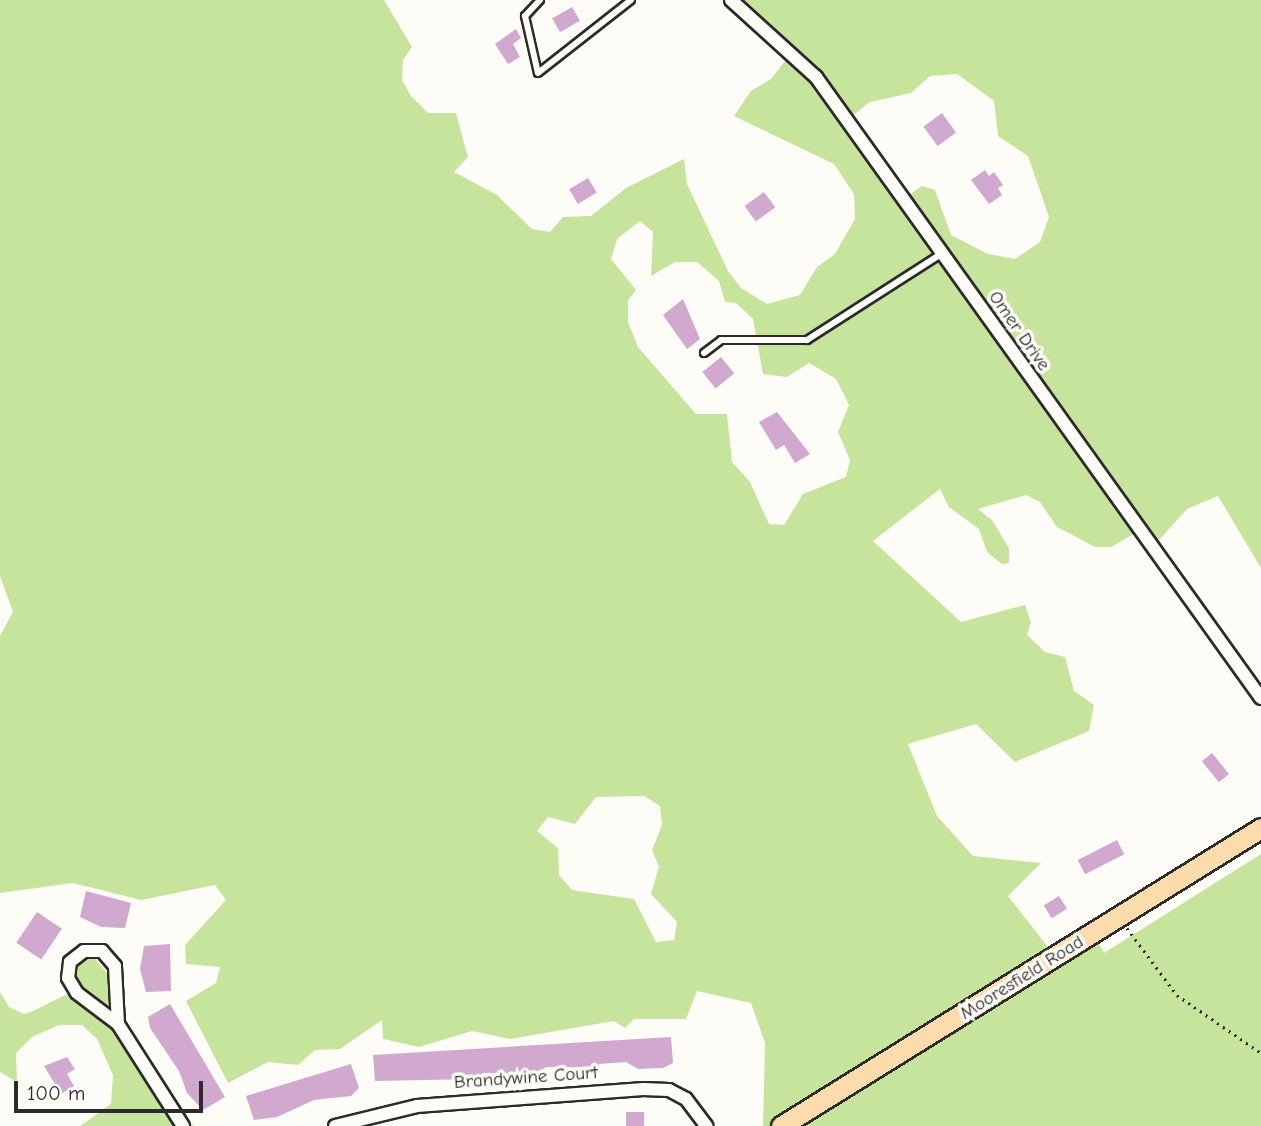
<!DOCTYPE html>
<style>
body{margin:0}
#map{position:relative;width:1261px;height:1126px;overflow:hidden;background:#fdfcf7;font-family:"Comic Neue",sans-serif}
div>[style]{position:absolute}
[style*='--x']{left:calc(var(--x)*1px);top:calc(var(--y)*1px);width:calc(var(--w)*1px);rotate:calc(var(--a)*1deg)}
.green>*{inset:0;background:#c6e49b}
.building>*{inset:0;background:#d1a8ce;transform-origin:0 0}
.path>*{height:2.5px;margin-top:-1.25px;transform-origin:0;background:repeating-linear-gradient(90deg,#2b2b2b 0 2px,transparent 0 7px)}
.roads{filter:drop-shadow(2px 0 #2b2b2b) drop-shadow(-2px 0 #2b2b2b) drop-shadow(0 2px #2b2b2b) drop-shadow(0 -2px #2b2b2b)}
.lane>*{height:6px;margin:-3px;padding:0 3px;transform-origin:3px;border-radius:3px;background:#fdfcf7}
.street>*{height:12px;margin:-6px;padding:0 6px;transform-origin:6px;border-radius:6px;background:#fdfcf7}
.primary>*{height:19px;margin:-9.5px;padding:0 9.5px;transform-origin:9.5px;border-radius:9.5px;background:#fcdcac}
span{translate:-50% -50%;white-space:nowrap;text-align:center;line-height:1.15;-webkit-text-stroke:7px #fdfcf7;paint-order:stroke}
.street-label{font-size:19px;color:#2b2b2b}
.scale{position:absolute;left:14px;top:1081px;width:189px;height:32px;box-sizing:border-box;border:4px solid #2b2b2b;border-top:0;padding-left:9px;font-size:21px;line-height:24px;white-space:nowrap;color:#2b2b2b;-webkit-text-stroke:5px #fdfcf7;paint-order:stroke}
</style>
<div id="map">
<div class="green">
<i style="clip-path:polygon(evenodd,0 0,384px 0,412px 47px,403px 60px,402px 80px,411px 96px,428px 113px,456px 113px,468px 157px,454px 172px,497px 195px,532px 229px,550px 232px,563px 217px,591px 216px,626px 188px,684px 159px,687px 184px,728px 271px,741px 288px,767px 304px,800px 295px,817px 267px,835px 254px,855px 219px,854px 194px,834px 164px,734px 116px,751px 91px,771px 79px,792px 52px,740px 0,1261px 0,1261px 568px,1218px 496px,1187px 509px,1151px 549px,1137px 532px,1111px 547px,1095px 547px,1057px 527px,1040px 502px,1026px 495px,978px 509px,992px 520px,1009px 548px,1009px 563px,1002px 564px,987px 552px,979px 529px,949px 507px,940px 489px,873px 541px,961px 622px,1025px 605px,1031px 622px,1027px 635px,1045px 652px,1065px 657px,1074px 691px,1094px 705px,1089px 731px,1015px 762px,976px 724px,908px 744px,937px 816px,973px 856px,1041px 863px,1008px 896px,1051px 951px,1089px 926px,1104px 953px,1261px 854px,1261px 1126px,763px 1126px,765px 1043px,751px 1003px,697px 991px,686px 1019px,634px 1019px,625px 1028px,614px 1021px,510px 1039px,472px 1031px,419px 1047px,383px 1039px,382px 1020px,340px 1049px,315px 1050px,298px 1065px,268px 1062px,228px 1083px,186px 1001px,216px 983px,220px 967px,186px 964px,185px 945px,226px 900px,215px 885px,141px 900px,73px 883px,0 893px,0 636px,13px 612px,0 576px,0 0,957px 74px,994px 101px,998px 136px,1028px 156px,1049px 217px,1040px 242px,1015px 259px,988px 254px,951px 235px,935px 190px,922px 186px,903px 199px,851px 117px,870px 102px,911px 93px,930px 76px,957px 74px,0 0,640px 221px,653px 232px,651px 276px,675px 262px,697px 262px,719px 281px,725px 302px,736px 303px,753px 319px,763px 374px,787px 377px,809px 363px,836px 379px,849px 405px,838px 432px,850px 460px,846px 477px,803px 494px,784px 525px,769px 524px,750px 482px,732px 462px,727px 414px,696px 414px,638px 347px,628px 322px,628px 300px,636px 290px,611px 259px,617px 239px,640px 221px,0 0,644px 796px,660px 806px,662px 825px,652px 850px,659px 867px,651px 894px,677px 922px,674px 940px,656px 942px,634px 899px,572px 890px,559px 875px,558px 848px,537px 831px,548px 817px,575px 824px,596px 797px,644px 796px)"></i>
<i style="clip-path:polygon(93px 956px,115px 983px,125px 1040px,151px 1088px,165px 1110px,195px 1126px,80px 1126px,111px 1104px,113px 1075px,97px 1039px,82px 1025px,59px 1025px,32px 1037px,16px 1053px,17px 1082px,0 1072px,0 992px,9px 1007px,24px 1014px,33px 1011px,71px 992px,69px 969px)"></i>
</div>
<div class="building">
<i style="left:572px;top:7px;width:16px;height:23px;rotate:60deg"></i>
<i style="clip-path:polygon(516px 29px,521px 38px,513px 44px,520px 57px,508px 64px,495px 44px)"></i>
<i style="left:942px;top:113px;width:24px;height:23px;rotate:54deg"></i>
<i style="clip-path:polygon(985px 170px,989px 176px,994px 172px,1003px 185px,998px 188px,1002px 195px,989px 204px,971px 180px)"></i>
<i style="left:588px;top:178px;width:17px;height:22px;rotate:59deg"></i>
<i style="left:764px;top:192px;width:19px;height:24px;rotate:54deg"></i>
<i style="clip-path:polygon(683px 299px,700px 339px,687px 349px,663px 315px)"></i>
<i style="left:721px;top:357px;width:21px;height:24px;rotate:51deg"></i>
<i style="clip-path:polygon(777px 412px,810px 454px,795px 463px,784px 445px,776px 450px,759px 422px)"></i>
<i style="left:1212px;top:753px;width:27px;height:13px;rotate:51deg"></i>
<i style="left:1117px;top:840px;width:16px;height:44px;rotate:63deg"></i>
<i style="clip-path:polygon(86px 891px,131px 903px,125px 928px,101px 927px,80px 917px)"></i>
<i style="left:1059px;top:896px;width:15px;height:18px;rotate:58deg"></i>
<i style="left:37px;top:912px;width:30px;height:37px;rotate:34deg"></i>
<i style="clip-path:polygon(170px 944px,171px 991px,146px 992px,140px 969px,144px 946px)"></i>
<i style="clip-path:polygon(170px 1004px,225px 1097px,203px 1110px,187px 1093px,179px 1071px,150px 1028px,148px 1017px)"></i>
<i style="clip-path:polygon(671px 1037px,673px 1063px,663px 1068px,638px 1069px,626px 1062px,599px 1064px,599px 1068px,546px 1067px,536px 1074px,483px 1073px,474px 1079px,375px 1081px,373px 1055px)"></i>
<i style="clip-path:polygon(67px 1057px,75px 1069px,67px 1074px,74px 1086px,61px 1094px,44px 1066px)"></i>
<i style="clip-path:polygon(351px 1064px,359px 1088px,351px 1096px,314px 1100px,277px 1117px,254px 1120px,246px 1096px)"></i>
<i style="left:644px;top:1112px;width:14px;height:18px;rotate:90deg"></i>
</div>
<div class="path">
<i style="--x:1127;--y:928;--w:84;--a:53.3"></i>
<i style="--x:1177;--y:995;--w:102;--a:34.6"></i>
</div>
<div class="roads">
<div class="lane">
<i style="--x:540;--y:0;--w:22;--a:133"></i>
<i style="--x:525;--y:16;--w:58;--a:77.2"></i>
<i style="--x:538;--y:73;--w:118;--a:-38.1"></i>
<i style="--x:704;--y:353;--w:21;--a:-37"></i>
<i style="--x:721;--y:340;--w:86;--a:0"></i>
<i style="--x:807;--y:340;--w:159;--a:-32.7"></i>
</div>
<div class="street">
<i style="--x:731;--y:0;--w:115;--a:42.2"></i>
<i style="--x:816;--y:77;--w:764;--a:54.38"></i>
<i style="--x:118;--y:1024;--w:58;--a:-93"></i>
<i style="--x:115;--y:966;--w:20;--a:-131"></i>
<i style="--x:102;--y:951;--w:18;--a:180"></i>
<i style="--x:84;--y:951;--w:18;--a:142"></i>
<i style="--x:70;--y:962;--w:16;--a:97"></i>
<i style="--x:68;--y:978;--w:17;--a:59"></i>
<i style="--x:77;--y:993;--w:51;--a:37.1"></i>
<i style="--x:118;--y:1024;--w:121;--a:57.5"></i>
<i style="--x:335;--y:1126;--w:84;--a:-13.7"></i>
<i style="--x:417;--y:1106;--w:227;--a:-4.3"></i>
<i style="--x:643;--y:1089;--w:26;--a:2"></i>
<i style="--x:669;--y:1090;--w:19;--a:28"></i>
<i style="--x:686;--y:1099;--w:34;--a:53"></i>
</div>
<div class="primary">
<i style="--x:781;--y:1126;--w:565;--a:-31.83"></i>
</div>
</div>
<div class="street-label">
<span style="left:1019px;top:331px;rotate:55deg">Omer Drive</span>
<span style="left:1022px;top:978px;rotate:-32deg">Mooresfield Road</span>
<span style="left:526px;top:1078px;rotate:-4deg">Brandywine Court</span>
</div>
<div class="scale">100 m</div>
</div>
